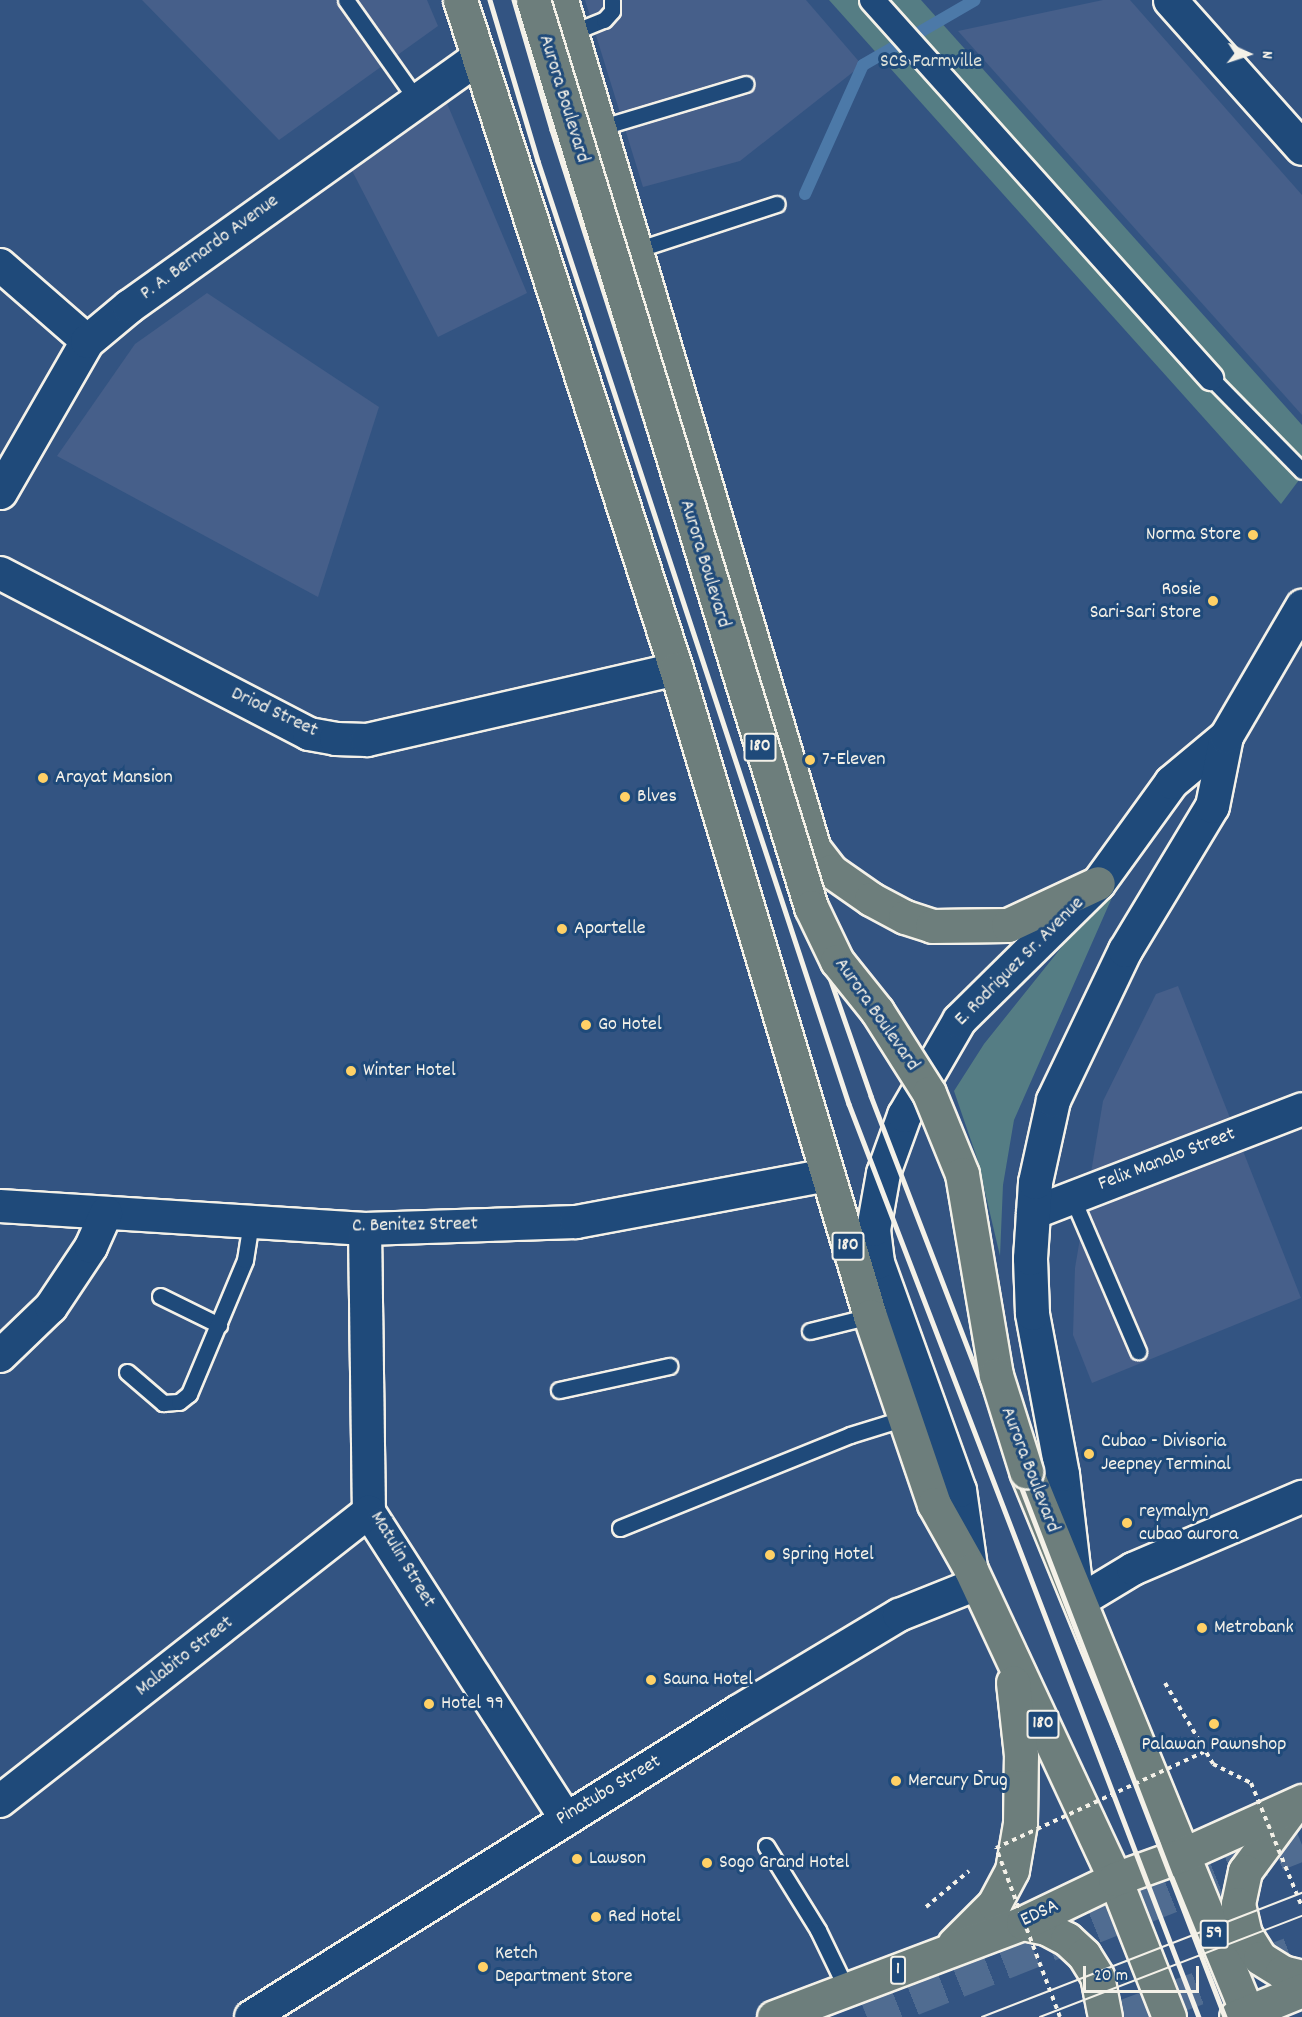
<!DOCTYPE html>
<style>
body{margin:0}
#map{position:relative;width:1302px;height:2017px;overflow:hidden;background:#335482;font-family:Dekko,sans-serif}
div>[style]{position:absolute}
[style*='--x']{left:calc(var(--x)*1px);top:calc(var(--y)*1px);width:calc(var(--w)*1px);rotate:calc(var(--a)*1deg)}
.built>*{inset:0;background:#465f8a}
.green>*{inset:0;background:#557d84}
.stream>*{height:12px;margin:-6px;padding:0 6px;transform-origin:6px;border-radius:6px;background:#4c79a8}
.trunk-tunnel>*{height:33px;margin-top:-16.5px;transform-origin:0;background:repeating-linear-gradient(90deg,#506c91 0 33px,transparent 0 49px)}
.path>*{height:4px;margin-top:-2px;transform-origin:0;background:repeating-linear-gradient(90deg,#f4f1e8 0 4.5px,transparent 0 9px)}
.roads{filter:drop-shadow(2px 0 #f4f1e8) drop-shadow(-2px 0 #f4f1e8) drop-shadow(0 2px #f4f1e8) drop-shadow(0 -2px #f4f1e8)}
.service>*{height:15px;margin:-7.5px;padding:0 7.5px;transform-origin:7.5px;border-radius:7.5px;background:#1f4a7a}
.pedestrian>*{height:24px;margin:-12px;padding:0 12px;transform-origin:12px;border-radius:12px;background:#1f4a7a}
.minor>*{height:32px;margin:-16px;padding:0 16px;transform-origin:16px;border-radius:16px;background:#1f4a7a}
.tertiary>*{height:33px;margin:-16.5px;padding:0 16.5px;transform-origin:16.5px;border-radius:16.5px;background:#1f4a7a}
.secondary>*{height:33px;margin:-16.5px;padding:0 16.5px;transform-origin:16.5px;border-radius:16.5px;background:#1f4a7a}
.primary>*{height:33px;margin:-16.5px;padding:0 16.5px;transform-origin:16.5px;border-radius:16.5px;background:#6d7e7c}
.tram>*{height:1.5px;margin:-0.75px;padding:0 0.75px;transform-origin:0.75px;border-radius:0.75px;background:#f4f1e8}
.rail>*{height:4.5px;margin:-2.25px;padding:0 2.25px;transform-origin:2.25px;border-radius:2.25px;background:#f4f1e8}
.path-bridge>*{height:4px;margin-top:-2px;transform-origin:0;background:repeating-linear-gradient(90deg,#f4f1e8 0 4.5px,transparent 0 9px)}
.bridges{filter:drop-shadow(2px 0 #f4f1e8) drop-shadow(-2px 0 #f4f1e8) drop-shadow(0 2px #f4f1e8) drop-shadow(0 -2px #f4f1e8)}
.primary-bridge>*{height:33px;margin:-16.5px;padding:0 16.5px;transform-origin:16.5px;border-radius:16.5px;background:#6d7e7c}
.dots>*{width:16px;height:16px;translate:-50% -50%;box-sizing:border-box;border:3px solid #1f4a7a;border-radius:50%}
span{translate:-50% -50%;white-space:nowrap;text-align:center;line-height:1.15;-webkit-text-stroke:6px #1f4a7a;paint-order:stroke}
.shield-label span{padding:2px 4px;background:#1f4a7a;border:2px solid;border-radius:4px;-webkit-text-stroke-width:0}
.shield-label{font-size:18px;color:#f4f1e8;font-weight:700}
.park-label{font-size:20px;color:#dce0d9}
.street-label{font-size:20px;color:#f4f1e8}
.poi-label{font-size:20px;color:#f4f1e8}
.right{translate:-100% -50%;text-align:right}
.left{translate:0 -50%;text-align:left}
.north{position:absolute;left:1218px;top:24px;width:60px;height:60px;-webkit-text-stroke:4px #1f4a7a;paint-order:stroke;rotate:93deg;font-size:16px;font-weight:700;line-height:24px;text-align:center;color:#f4f1e8}
.north::after{content:'';display:block;margin:auto;width:21px;height:27px;background:#f4f1e8;clip-path:polygon(50% 0,100% 100%,50% 72%,0 100%)}
.scale{position:absolute;left:1083px;top:1966px;width:116px;height:27px;box-sizing:border-box;border:3px solid #f4f1e8;border-top:0;padding-left:8px;font-size:18px;line-height:21px;white-space:nowrap;color:#f4f1e8;-webkit-text-stroke:4px #1f4a7a;paint-order:stroke}
</style>
<div id="map">
<div class="built">
<i style="clip-path:polygon(142px 0,427px 0,438px 26px,279px 140px)"></i>
<i style="clip-path:polygon(585px 0,806px 0,862px 65px,740px 161px,643px 187px)"></i>
<i style="clip-path:polygon(1103px 0,1130px 0,1302px 195px,1302px 415px,958px 31px)"></i>
<i style="clip-path:polygon(446px 101px,527px 293px,438px 337px,346px 159px)"></i>
<i style="clip-path:polygon(207px 293px,379px 407px,318px 597px,57px 456px,135px 344px)"></i>
<i style="clip-path:polygon(1178px 986px,1301px 1298px,1092px 1383px,1073px 1335px,1075px 1268px,1103px 1101px,1156px 994px)"></i>
</div>
<div class="green">
<i style="clip-path:polygon(829px 0,921px 0,1302px 425px,1302px 476px,1281px 504px)"></i>
<i style="clip-path:polygon(1125px 868px,1014px 1120px,1003px 1185px,1000px 1256px,977px 1158px,954px 1091px,984px 1044px)"></i>
</div>
<div class="stream">
<i style="--x:805;--y:194;--w:141;--a:-65.8"></i>
<i style="--x:863;--y:65;--w:129;--a:-30.1"></i>
</div>
<div class="trunk-tunnel">
<i style="--x:867;--y:2017;--w:468;--a:-21.7"></i>
<i style="--x:1121;--y:2017;--w:193;--a:-20.6"></i>
</div>
<div class="path">
<i style="--x:1165;--y:1683;--w:94;--a:59.3"></i>
<i style="--x:1213;--y:1764;--w:42;--a:26.6"></i>
<i style="--x:980;--y:1770;--w:8;--a:76"></i>
<i style="--x:926;--y:1907;--w:56;--a:-39.9"></i>
</div>
<div class="roads">
<div class="service">
<i style="--x:346;--y:0;--w:121;--a:54.7"></i>
<i style="--x:571;--y:33;--w:35;--a:-22"></i>
<i style="--x:604;--y:20;--w:12;--a:-48"></i>
<i style="--x:612;--y:11;--w:11;--a:-90"></i>
<i style="--x:599;--y:128;--w:153;--a:-16.7"></i>
<i style="--x:636;--y:250;--w:148;--a:-18.1"></i>
<i style="--x:1211;--y:378;--w:130;--a:45.6"></i>
<i style="--x:1072;--y:1197;--w:168;--a:66.8"></i>
<i style="--x:160;--y:1296;--w:66;--a:26.2"></i>
<i style="--x:810;--y:1331;--w:62;--a:-14"></i>
<i style="--x:127;--y:1372;--w:48;--a:40.7"></i>
<i style="--x:163;--y:1403;--w:16;--a:-4"></i>
<i style="--x:179;--y:1402;--w:13;--a:-39"></i>
<i style="--x:189;--y:1394;--w:145;--a:-67.3"></i>
<i style="--x:245;--y:1260;--w:39;--a:-81"></i>
<i style="--x:559;--y:1390;--w:113;--a:-12.3"></i>
<i style="--x:620;--y:1528;--w:248;--a:-22"></i>
<i style="--x:850;--y:1435;--w:58;--a:-17.2"></i>
<i style="--x:766;--y:1846;--w:99;--a:58.2"></i>
<i style="--x:818;--y:1930;--w:67;--a:64.2"></i>
</div>
<div class="pedestrian">
<i style="--x:872;--y:0;--w:508;--a:48.11"></i>
</div>
<div class="minor">
<i style="--x:0;--y:265;--w:116;--a:41.1"></i>
<i style="--x:0;--y:573;--w:348;--a:27.5"></i>
<i style="--x:309;--y:734;--w:27;--a:10"></i>
<i style="--x:336;--y:739;--w:31;--a:2"></i>
<i style="--x:367;--y:740;--w:317;--a:-12.9"></i>
<i style="--x:0;--y:1206;--w:366;--a:3.6"></i>
<i style="--x:365;--y:1229;--w:211;--a:-1.9"></i>
<i style="--x:576;--y:1222;--w:255;--a:-10.6"></i>
<i style="--x:1033;--y:1213;--w:288;--a:-21.1"></i>
<i style="--x:365;--y:1229;--w:283;--a:89.2"></i>
<i style="--x:369;--y:1512;--w:363;--a:57.3"></i>
<i style="--x:0;--y:1356;--w:71;--a:-43.9"></i>
<i style="--x:51;--y:1307;--w:72;--a:-56.3"></i>
<i style="--x:91;--y:1247;--w:37;--a:-66"></i>
<i style="--x:1080;--y:1601;--w:62;--a:-31.1"></i>
<i style="--x:1133;--y:1569;--w:184;--a:-23.1"></i>
<i style="--x:0;--y:1801;--w:469;--a:-38.1"></i>
<i style="--x:251;--y:2017;--w:576;--a:-32.09"></i>
<i style="--x:739;--y:1711;--w:187;--a:-31"></i>
<i style="--x:899;--y:1615;--w:84;--a:-21.7"></i>
</div>
<div class="tertiary">
<i style="--x:1170;--y:0;--w:198;--a:48.3"></i>
<i style="--x:0;--y:492;--w:174;--a:-60.1"></i>
<i style="--x:87;--y:341;--w:55;--a:-39.8"></i>
<i style="--x:129;--y:306;--w:429;--a:-35.5"></i>
</div>
<div class="secondary">
<i style="--x:970;--y:1567;--w:78;--a:-98.1"></i>
<i style="--x:959;--y:1490;--w:242;--a:-109.8"></i>
<i style="--x:877;--y:1262;--w:33;--a:-97"></i>
<i style="--x:873;--y:1229;--w:57;--a:-79.9"></i>
<i style="--x:883;--y:1173;--w:62;--a:-70.1"></i>
<i style="--x:904;--y:1115;--w:110;--a:-59.9"></i>
<i style="--x:959;--y:1020;--w:195;--a:-44.6"></i>
<i style="--x:1098;--y:883;--w:125;--a:-54.1"></i>
<i style="--x:1171;--y:782;--w:72;--a:-39.9"></i>
<i style="--x:1074;--y:1576;--w:103;--a:-96.7"></i>
<i style="--x:1062;--y:1474;--w:164;--a:-100.6"></i>
<i style="--x:1032;--y:1313;--w:55;--a:-92.1"></i>
<i style="--x:1030;--y:1258;--w:76;--a:-86.2"></i>
<i style="--x:1035;--y:1182;--w:84;--a:-77.6"></i>
<i style="--x:1053;--y:1100;--w:166;--a:-64.4"></i>
<i style="--x:1125;--y:950;--w:168;--a:-58.9"></i>
<i style="--x:1212;--y:806;--w:71;--a:-78.7"></i>
<i style="--x:1226;--y:736;--w:151;--a:-59.7"></i>
</div>
<div class="primary">
<i style="--x:460;--y:0;--w:703;--a:72.11"></i>
<i style="--x:676;--y:669;--w:675;--a:73.31"></i>
<i style="--x:870;--y:1316;--w:199;--a:71.2"></i>
<i style="--x:934;--y:1504;--w:76;--a:60.7"></i>
<i style="--x:971;--y:1570;--w:341;--a:65"></i>
<i style="--x:1115;--y:1879;--w:148;--a:68.6"></i>
<i style="--x:561;--y:0;--w:886;--a:73.41"></i>
<i style="--x:814;--y:849;--w:28;--a:52"></i>
<i style="--x:831;--y:871;--w:49;--a:35"></i>
<i style="--x:871;--y:899;--w:38;--a:28"></i>
<i style="--x:905;--y:917;--w:28;--a:18"></i>
<i style="--x:932;--y:926;--w:76;--a:-0.8"></i>
<i style="--x:1008;--y:925;--w:99;--a:-25"></i>
<i style="--x:1026;--y:1471;--w:590;--a:67.78"></i>
<i style="--x:1290;--y:1810;--w:76;--a:126.4"></i>
<i style="--x:1245;--y:1871;--w:34;--a:102"></i>
<i style="--x:1238;--y:1904;--w:31;--a:77"></i>
<i style="--x:1245;--y:1934;--w:28;--a:58"></i>
<i style="--x:1260;--y:1958;--w:26;--a:32"></i>
<i style="--x:1282;--y:1972;--w:21;--a:14"></i>
<i style="--x:1023;--y:1923;--w:24;--a:12"></i>
<i style="--x:1046;--y:1928;--w:24;--a:28"></i>
<i style="--x:1067;--y:1939;--w:23;--a:43"></i>
<i style="--x:1084;--y:1955;--w:25;--a:58"></i>
<i style="--x:1097;--y:1976;--w:42;--a:79"></i>
<i style="--x:954;--y:1944;--w:57;--a:-45"></i>
<i style="--x:994;--y:1904;--w:38;--a:-62"></i>
<i style="--x:1012;--y:1870;--w:48;--a:-80.3"></i>
<i style="--x:1020;--y:1823;--w:68;--a:-89.2"></i>
<i style="--x:1021;--y:1755;--w:73;--a:-96.3"></i>
<i style="--x:774;--y:2017;--w:266;--a:-20.7"></i>
<i style="--x:1023;--y:1923;--w:102;--a:-25.6"></i>
<i style="--x:1115;--y:1879;--w:71;--a:-19.7"></i>
<i style="--x:1182;--y:1855;--w:132;--a:-24.2"></i>
<i style="--x:1236;--y:2017;--w:71;--a:-22.2"></i>
</div>
</div>
<div class="tram">
<i style="--x:982;--y:2017;--w:343;--a:-21.2"></i>
<i style="--x:1040;--y:2017;--w:281;--a:-21.1"></i>
</div>
<div class="rail">
<i style="--x:490;--y:0;--w:168;--a:73.4"></i>
<i style="--x:538;--y:161;--w:993;--a:71.75"></i>
<i style="--x:849;--y:1104;--w:978;--a:69.03"></i>
<i style="--x:514;--y:0;--w:135;--a:73.7"></i>
<i style="--x:552;--y:130;--w:652;--a:72.23"></i>
<i style="--x:751;--y:751;--w:365;--a:70.8"></i>
<i style="--x:871;--y:1096;--w:987;--a:68.97"></i>
</div>
<div class="path-bridge">
<i style="--x:1251;--y:1783;--w:134;--a:67.6"></i>
<i style="--x:1060;--y:2017;--w:181;--a:-110.7"></i>
<i style="--x:996;--y:1848;--w:229;--a:-24.8"></i>
</div>
<div class="bridges">
<div class="primary-bridge">
<i style="--x:533;--y:0;--w:949;--a:72.96"></i>
<i style="--x:811;--y:907;--w:60;--a:64.3"></i>
<i style="--x:837;--y:961;--w:64;--a:51.3"></i>
<i style="--x:877;--y:1011;--w:97;--a:57.6"></i>
<i style="--x:929;--y:1093;--w:87;--a:67.8"></i>
<i style="--x:962;--y:1174;--w:204;--a:80.4"></i>
<i style="--x:996;--y:1375;--w:101;--a:72.6"></i>
</div>
</div>
<div class="dots">
<i style="left:1253px;top:535px;background:#ffd166"></i>
<i style="left:1213px;top:601px;background:#ffd166"></i>
<i style="left:810px;top:760px;background:#ffd166"></i>
<i style="left:43px;top:778px;background:#ffd166"></i>
<i style="left:625px;top:797px;background:#ffd166"></i>
<i style="left:562px;top:929px;background:#ffd166"></i>
<i style="left:586px;top:1025px;background:#ffd166"></i>
<i style="left:351px;top:1071px;background:#ffd166"></i>
<i style="left:1089px;top:1454px;background:#ffd166"></i>
<i style="left:1127px;top:1523px;background:#ffd166"></i>
<i style="left:770px;top:1555px;background:#ffd166"></i>
<i style="left:1202px;top:1628px;background:#ffd166"></i>
<i style="left:651px;top:1680px;background:#ffd166"></i>
<i style="left:429px;top:1704px;background:#ffd166"></i>
<i style="left:1214px;top:1724px;background:#ffd166"></i>
<i style="left:896px;top:1781px;background:#ffd166"></i>
<i style="left:577px;top:1859px;background:#ffd166"></i>
<i style="left:707px;top:1863px;background:#ffd166"></i>
<i style="left:596px;top:1917px;background:#ffd166"></i>
<i style="left:483px;top:1967px;background:#ffd166"></i>
</div>
<div class="shield-label">
<span style="left:760px;top:747px">180</span>
<span style="left:848px;top:1246px">180</span>
<span style="left:1043px;top:1724px">180</span>
<span style="left:1214px;top:1934px">59</span>
<span style="left:898px;top:1970px">1</span>
</div>
<div class="park-label">
<span style="left:931px;top:62px">SCS Farmville</span>
</div>
<div class="street-label">
<span style="left:563px;top:99px;rotate:73deg">Aurora Boulevard</span>
<span style="left:210px;top:248px;rotate:-36deg">P. A. Bernardo Avenue</span>
<span style="left:704px;top:564px;rotate:73deg">Aurora Boulevard</span>
<span style="left:274px;top:713px;rotate:25deg">Driod Street</span>
<span style="left:1020px;top:962px;rotate:-45deg">E. Rodriguez Sr. Avenue</span>
<span style="left:876px;top:1015px;rotate:55deg">Aurora Boulevard</span>
<span style="left:1167px;top:1160px;rotate:-21deg">Felix Manalo Street</span>
<span style="left:415px;top:1226px;rotate:-1deg">C. Benitez Street</span>
<span style="left:1029px;top:1470px;rotate:69deg">Aurora Boulevard</span>
<span style="left:402px;top:1560px;rotate:59deg">Matulin Street</span>
<span style="left:185px;top:1657px;rotate:-38deg">Malabito Street</span>
<span style="left:609px;top:1791px;rotate:-31deg">Pinatubo Street</span>
<span style="left:1040px;top:1914px;rotate:-25deg">EDSA</span>
</div>
<div class="poi-label">
<span class="right" style="left:1241px;top:535px">Norma Store</span>
<span class="right" style="left:1201px;top:602px">Rosie<br>Sari-Sari Store</span>
<span class="left" style="left:822px;top:760px">7-Eleven</span>
<span class="left" style="left:55px;top:778px">Arayat Mansion</span>
<span class="left" style="left:637px;top:797px">Blves</span>
<span class="left" style="left:574px;top:929px">Apartelle</span>
<span class="left" style="left:598px;top:1025px">Go Hotel</span>
<span class="left" style="left:363px;top:1071px">Winter Hotel</span>
<span class="left" style="left:1101px;top:1454px">Cubao - Divisoria<br>Jeepney Terminal</span>
<span class="left" style="left:1139px;top:1524px">reymalyn<br>cubao aurora</span>
<span class="left" style="left:782px;top:1555px">Spring Hotel</span>
<span class="left" style="left:1214px;top:1628px">Metrobank</span>
<span class="left" style="left:663px;top:1680px">Sauna Hotel</span>
<span class="left" style="left:441px;top:1704px">Hotel 99</span>
<span style="left:1214px;top:1745px">Palawan Pawnshop</span>
<span class="left" style="left:908px;top:1781px">Mercury Drug</span>
<span class="left" style="left:589px;top:1859px">Lawson</span>
<span class="left" style="left:719px;top:1863px">Sogo Grand Hotel</span>
<span class="left" style="left:608px;top:1917px">Red Hotel</span>
<span class="left" style="left:495px;top:1966px">Ketch<br>Department Store</span>
</div>
<div class="north">N</div>
<div class="scale">20 m</div>
</div>
